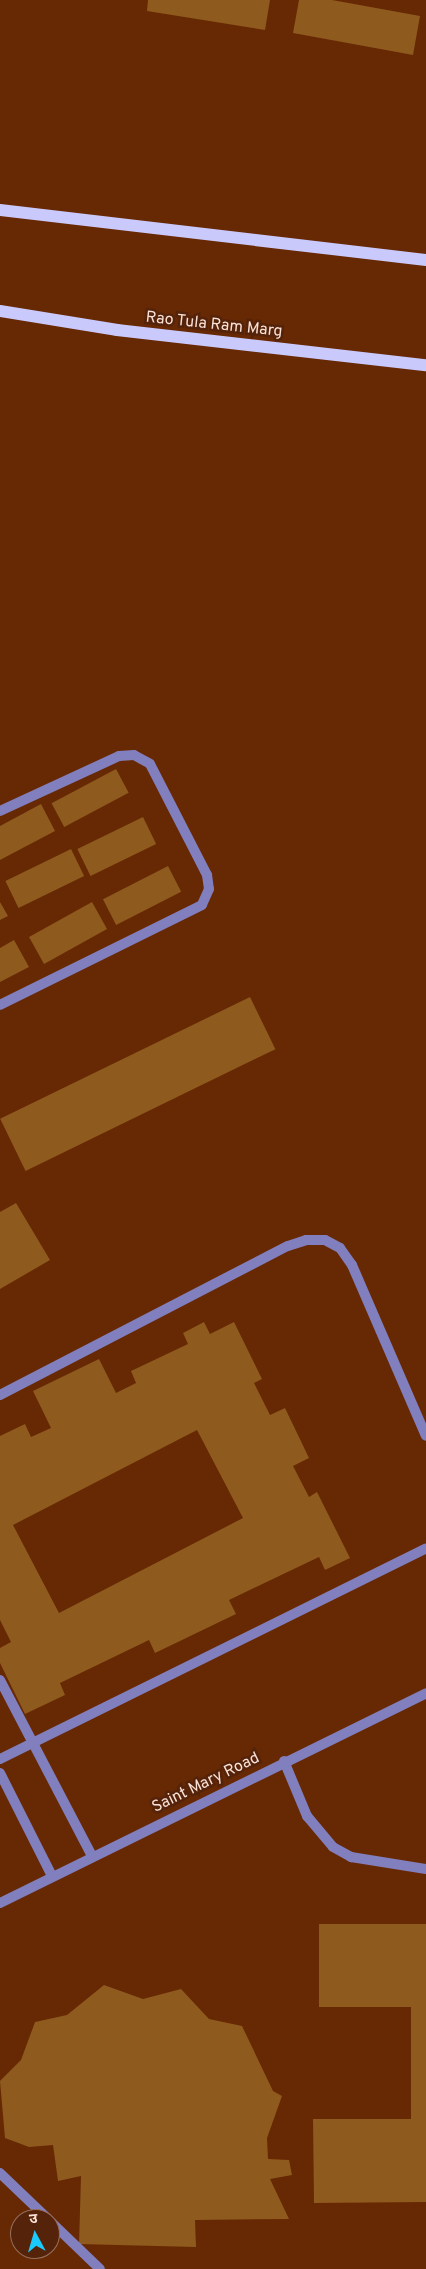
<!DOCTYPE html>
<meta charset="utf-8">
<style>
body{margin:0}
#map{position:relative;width:426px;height:2269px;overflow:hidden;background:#672804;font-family:Overpass,"Noto Sans Devanagari",sans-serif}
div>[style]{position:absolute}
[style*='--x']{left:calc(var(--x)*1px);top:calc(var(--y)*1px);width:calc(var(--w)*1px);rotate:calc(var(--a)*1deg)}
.building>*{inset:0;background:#8e5a1e;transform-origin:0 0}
.service>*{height:10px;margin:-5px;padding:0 5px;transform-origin:5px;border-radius:5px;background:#817fbd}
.tertiary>*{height:10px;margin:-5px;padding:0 5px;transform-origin:5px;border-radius:5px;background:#817fbd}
.primary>*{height:12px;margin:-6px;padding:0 6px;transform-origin:6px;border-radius:6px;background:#c9c9fc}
span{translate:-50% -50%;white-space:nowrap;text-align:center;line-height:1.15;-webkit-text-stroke:5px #54230a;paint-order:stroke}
.street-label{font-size:16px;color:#f9e1d7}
.north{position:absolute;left:10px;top:2209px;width:50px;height:50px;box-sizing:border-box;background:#54230a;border:1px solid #966f5c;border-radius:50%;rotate:354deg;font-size:14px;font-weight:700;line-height:20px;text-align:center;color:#f9e1d7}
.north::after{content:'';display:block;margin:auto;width:18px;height:22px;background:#1acafc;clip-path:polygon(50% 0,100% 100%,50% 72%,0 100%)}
</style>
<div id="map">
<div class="building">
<i style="clip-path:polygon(148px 0,270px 0,265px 30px,147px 11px)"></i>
<i style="clip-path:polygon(299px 0,332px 0,420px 16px,413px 55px,293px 33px)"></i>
<i style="left:116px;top:769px;width:27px;height:73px;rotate:62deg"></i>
<i style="clip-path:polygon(41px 804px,55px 831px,0 860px,0 826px)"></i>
<i style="left:143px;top:817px;width:30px;height:73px;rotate:64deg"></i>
<i style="left:71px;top:849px;width:30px;height:73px;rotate:64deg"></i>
<i style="left:168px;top:866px;width:29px;height:73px;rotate:63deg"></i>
<i style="clip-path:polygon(0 902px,8px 916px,0 920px)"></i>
<i style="left:92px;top:902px;width:31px;height:72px;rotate:61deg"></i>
<i style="clip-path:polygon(14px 940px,29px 967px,0 982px,0 948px)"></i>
<i style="left:250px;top:997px;width:58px;height:278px;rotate:64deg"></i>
<i style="clip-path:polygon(16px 1203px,50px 1260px,0 1289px,0 1212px)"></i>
<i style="clip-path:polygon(evenodd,204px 1322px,210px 1334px,234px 1322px,262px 1379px,254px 1383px,270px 1415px,285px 1408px,309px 1458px,293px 1466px,309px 1497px,317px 1492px,350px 1558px,325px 1570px,319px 1557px,229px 1600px,236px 1614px,155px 1653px,149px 1640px,60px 1683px,65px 1695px,25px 1714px,0 1663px,0 1648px,11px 1642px,0 1620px,0 1436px,25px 1424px,31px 1437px,51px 1428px,33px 1391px,99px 1359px,116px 1393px,136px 1383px,131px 1371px,188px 1344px,183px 1333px,204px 1322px,197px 1430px,243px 1518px,59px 1613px,13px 1525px,197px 1430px)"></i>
<i style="clip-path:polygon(319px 1924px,426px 1924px,426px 2202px,314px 2203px,313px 2119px,411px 2119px,411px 2007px,319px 2007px)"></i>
<i style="clip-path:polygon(104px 1985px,143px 1999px,181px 1989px,209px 2019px,242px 2026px,273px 2091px,282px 2096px,267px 2138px,268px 2159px,289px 2160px,292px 2175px,270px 2179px,289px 2219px,195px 2220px,196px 2247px,79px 2244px,81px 2176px,58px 2181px,53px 2145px,29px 2147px,5px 2138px,0 2081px,21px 2060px,35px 2022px,67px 2015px)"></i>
</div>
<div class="service">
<i style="--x:0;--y:811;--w:131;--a:-24.8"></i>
<i style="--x:119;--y:756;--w:15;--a:-4"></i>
<i style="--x:134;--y:755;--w:18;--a:29"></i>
<i style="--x:150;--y:764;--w:125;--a:62.8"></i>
<i style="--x:207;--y:875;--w:14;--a:82"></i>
<i style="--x:209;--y:889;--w:17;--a:114"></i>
<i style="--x:202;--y:905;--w:225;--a:153.7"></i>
<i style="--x:0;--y:1395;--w:324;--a:-27.4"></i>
<i style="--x:288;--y:1246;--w:19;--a:-18"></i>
<i style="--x:306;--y:1240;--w:19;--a:0"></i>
<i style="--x:325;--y:1240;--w:17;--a:28"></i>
<i style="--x:340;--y:1248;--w:21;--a:55"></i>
<i style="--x:352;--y:1265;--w:186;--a:66.6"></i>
<i style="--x:0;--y:1680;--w:199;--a:62.4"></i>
<i style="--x:0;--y:1759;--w:475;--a:-26.3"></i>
<i style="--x:284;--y:1761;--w:60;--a:67.3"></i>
<i style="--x:307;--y:1816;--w:40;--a:50"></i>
<i style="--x:333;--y:1847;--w:21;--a:29"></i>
<i style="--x:351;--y:1857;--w:76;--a:9.1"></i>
<i style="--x:0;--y:1773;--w:115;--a:63.2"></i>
<i style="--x:0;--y:2173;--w:66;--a:43.8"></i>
<i style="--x:50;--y:2221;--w:69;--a:43.8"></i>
</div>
<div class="tertiary">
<i style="--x:0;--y:1903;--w:475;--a:-26.2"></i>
</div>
<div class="primary">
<i style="--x:0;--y:210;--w:429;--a:6.7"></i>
<i style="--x:0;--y:311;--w:119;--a:9.2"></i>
<i style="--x:117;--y:330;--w:311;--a:6.5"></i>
</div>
<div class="street-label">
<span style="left:214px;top:325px;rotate:6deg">Rao Tula Ram Marg</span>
<span style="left:206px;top:1783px;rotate:-26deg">Saint Mary Road</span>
</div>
<div class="north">उ</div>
</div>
